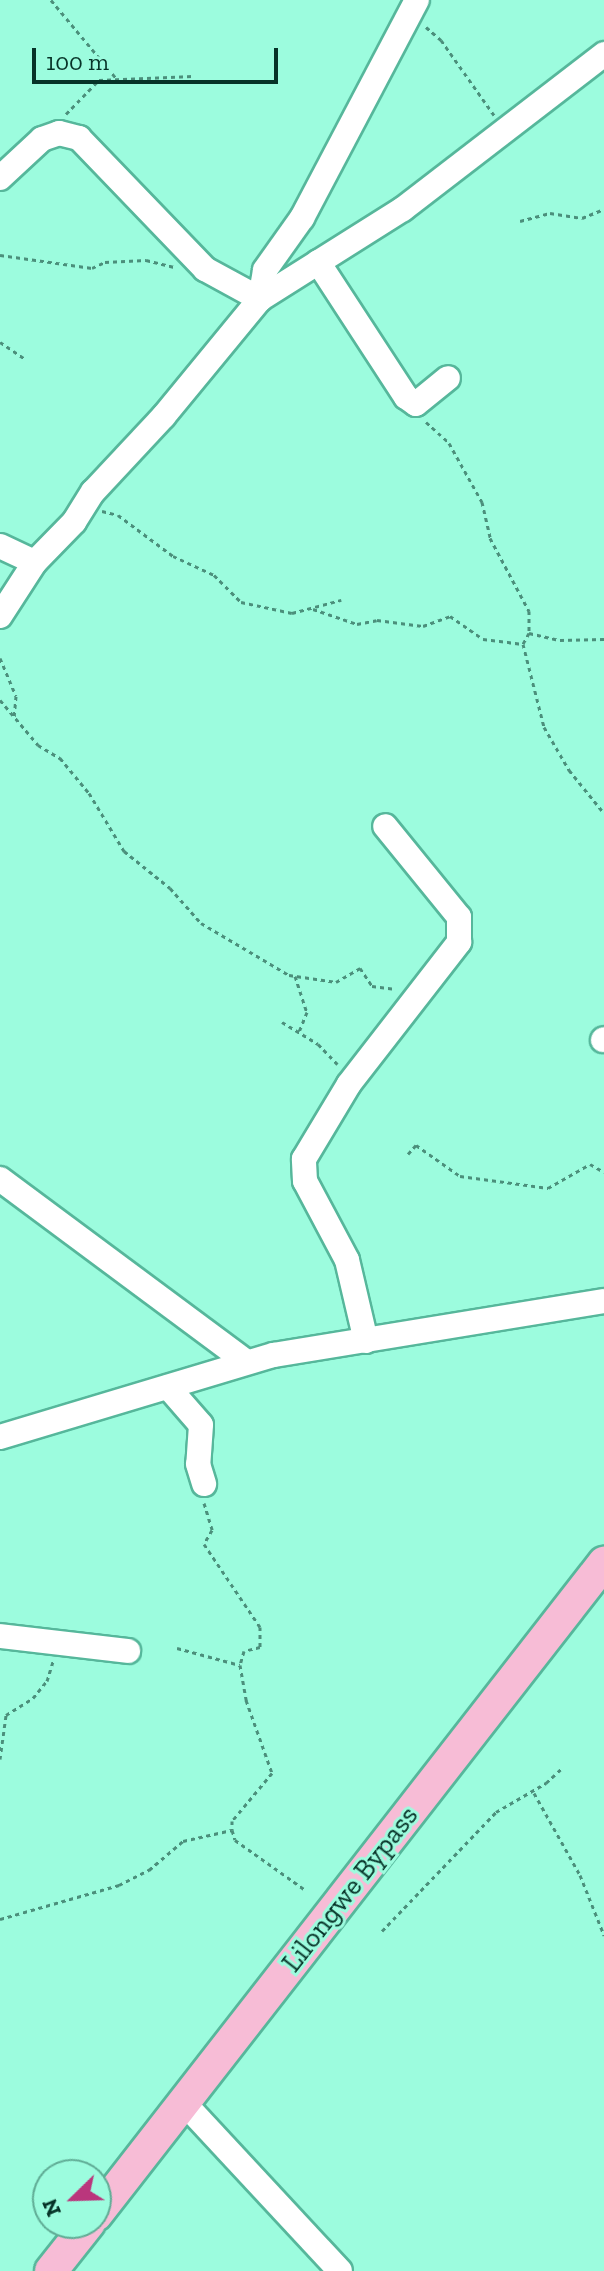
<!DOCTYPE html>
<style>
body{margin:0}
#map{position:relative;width:604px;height:2271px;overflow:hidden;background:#9cfcde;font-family:"Zilla Slab",serif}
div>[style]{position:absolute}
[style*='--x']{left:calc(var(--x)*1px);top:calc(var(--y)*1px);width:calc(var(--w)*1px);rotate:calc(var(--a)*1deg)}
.path>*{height:3px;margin-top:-1.5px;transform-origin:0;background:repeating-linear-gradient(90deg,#4b8f7b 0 4px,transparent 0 8px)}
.roads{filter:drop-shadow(2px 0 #56b79b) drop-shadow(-2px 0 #56b79b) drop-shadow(0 2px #56b79b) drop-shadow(0 -2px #56b79b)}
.minor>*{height:24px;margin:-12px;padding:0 12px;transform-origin:12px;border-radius:12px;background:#fff}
.major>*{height:32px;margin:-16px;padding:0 16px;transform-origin:16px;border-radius:16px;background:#f7bcd6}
span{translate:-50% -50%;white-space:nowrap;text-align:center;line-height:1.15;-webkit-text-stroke:6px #9cfcde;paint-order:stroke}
.street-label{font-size:28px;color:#073328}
.north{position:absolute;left:32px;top:2159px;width:80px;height:80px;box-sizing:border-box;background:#9cfcde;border:2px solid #60ac95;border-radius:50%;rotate:247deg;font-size:22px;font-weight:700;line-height:32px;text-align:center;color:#073328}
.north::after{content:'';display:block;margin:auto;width:28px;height:36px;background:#ba367c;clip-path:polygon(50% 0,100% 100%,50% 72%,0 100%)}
.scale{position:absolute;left:32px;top:48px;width:246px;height:36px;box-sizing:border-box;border:4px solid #073328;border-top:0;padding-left:10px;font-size:24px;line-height:28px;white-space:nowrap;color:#073328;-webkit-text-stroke:6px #9cfcde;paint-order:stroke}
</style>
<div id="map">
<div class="path">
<i style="--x:51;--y:0;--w:102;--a:50.2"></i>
<i style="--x:426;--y:27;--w:20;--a:41"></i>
<i style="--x:441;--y:40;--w:92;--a:54.8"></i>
<i style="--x:66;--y:114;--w:47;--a:-45.9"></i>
<i style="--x:99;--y:80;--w:94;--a:-2.4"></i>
<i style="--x:520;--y:221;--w:31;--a:-15"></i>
<i style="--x:550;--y:213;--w:32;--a:9"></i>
<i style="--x:582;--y:218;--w:24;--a:-22"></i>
<i style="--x:0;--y:255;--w:93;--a:8"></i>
<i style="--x:92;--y:268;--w:14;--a:-25"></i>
<i style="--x:105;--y:262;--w:41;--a:-2.8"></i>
<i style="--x:146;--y:260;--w:29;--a:14"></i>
<i style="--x:0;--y:342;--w:29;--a:34"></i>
<i style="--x:426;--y:422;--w:31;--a:42"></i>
<i style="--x:449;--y:443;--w:68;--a:60.8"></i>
<i style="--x:482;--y:502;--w:37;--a:77"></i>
<i style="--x:490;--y:538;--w:83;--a:61.9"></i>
<i style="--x:529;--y:611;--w:22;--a:90"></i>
<i style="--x:529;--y:633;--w:32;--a:13"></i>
<i style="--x:560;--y:640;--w:44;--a:-1.3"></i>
<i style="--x:102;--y:511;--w:16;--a:14"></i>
<i style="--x:118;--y:515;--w:69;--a:36.7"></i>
<i style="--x:173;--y:556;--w:45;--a:24.9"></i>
<i style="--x:214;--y:575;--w:38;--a:45"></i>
<i style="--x:241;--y:602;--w:52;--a:12.2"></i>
<i style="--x:292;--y:613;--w:51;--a:-14.9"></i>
<i style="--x:313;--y:609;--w:46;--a:18.8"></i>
<i style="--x:357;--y:624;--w:20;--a:-11"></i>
<i style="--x:377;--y:620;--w:46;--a:7.4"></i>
<i style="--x:423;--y:626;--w:29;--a:-20"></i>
<i style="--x:450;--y:616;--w:40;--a:34.9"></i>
<i style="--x:483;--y:639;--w:40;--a:7.1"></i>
<i style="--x:529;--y:633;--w:13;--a:119"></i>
<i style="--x:523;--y:644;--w:86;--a:75.8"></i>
<i style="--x:544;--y:727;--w:50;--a:59.8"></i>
<i style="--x:569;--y:770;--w:55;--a:50.9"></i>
<i style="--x:0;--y:658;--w:41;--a:67.2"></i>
<i style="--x:16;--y:696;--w:21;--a:95"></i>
<i style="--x:0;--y:700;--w:59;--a:49.8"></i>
<i style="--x:38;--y:745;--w:26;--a:31"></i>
<i style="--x:60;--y:758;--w:45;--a:50.4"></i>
<i style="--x:89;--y:793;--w:68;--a:58.9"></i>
<i style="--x:124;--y:851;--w:59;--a:38.8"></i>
<i style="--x:170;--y:888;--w:47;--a:48.5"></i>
<i style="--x:201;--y:923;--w:102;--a:30.6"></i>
<i style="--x:289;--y:975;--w:48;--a:8.5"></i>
<i style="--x:336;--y:982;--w:28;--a:-30"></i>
<i style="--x:360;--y:968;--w:22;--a:56"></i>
<i style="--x:372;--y:986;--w:24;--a:7"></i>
<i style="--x:295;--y:976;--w:38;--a:72"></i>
<i style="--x:307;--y:1012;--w:22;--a:112"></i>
<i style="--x:282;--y:1022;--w:42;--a:31.4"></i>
<i style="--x:318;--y:1044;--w:28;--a:46"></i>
<i style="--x:408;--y:1154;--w:12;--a:-48"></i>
<i style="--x:416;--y:1145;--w:54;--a:35.2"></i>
<i style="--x:460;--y:1176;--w:89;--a:7.8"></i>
<i style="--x:548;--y:1188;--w:48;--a:-29.7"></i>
<i style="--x:590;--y:1164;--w:16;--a:30"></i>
<i style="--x:204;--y:1503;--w:28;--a:73"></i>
<i style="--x:212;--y:1530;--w:16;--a:120"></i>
<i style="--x:204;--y:1544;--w:100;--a:56"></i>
<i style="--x:260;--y:1627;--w:20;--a:90"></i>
<i style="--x:260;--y:1647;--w:16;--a:166"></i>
<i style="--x:244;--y:1651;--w:15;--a:106"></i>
<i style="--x:177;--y:1648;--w:65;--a:15.1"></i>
<i style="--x:240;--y:1665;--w:36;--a:80"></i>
<i style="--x:246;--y:1700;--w:77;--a:70.4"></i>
<i style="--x:272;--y:1773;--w:62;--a:129.8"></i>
<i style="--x:232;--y:1821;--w:9;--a:90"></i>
<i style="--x:232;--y:1830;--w:10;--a:73"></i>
<i style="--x:235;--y:1840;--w:85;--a:35.4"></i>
<i style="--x:0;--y:1759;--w:44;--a:-82.2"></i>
<i style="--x:6;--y:1715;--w:32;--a:-32"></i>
<i style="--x:33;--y:1698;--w:22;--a:-51"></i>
<i style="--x:47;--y:1681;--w:21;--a:-73"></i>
<i style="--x:534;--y:1793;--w:94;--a:60.7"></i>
<i style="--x:580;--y:1875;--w:65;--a:68.2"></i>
<i style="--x:0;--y:1919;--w:124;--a:-15.9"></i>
<i style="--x:119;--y:1885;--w:34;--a:-27"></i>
<i style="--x:149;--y:1870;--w:45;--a:-40.5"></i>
<i style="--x:183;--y:1841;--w:50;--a:-12.7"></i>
<i style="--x:382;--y:1931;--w:165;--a:-46.2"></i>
<i style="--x:496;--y:1812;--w:58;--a:-30.1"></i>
<i style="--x:546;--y:1783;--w:23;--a:-43"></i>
</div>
<div class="roads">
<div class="minor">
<i style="--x:0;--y:178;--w:57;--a:-42.9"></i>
<i style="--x:42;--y:139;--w:18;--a:-19"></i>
<i style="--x:59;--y:133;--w:21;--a:14"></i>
<i style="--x:79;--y:138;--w:182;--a:46.1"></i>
<i style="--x:205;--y:269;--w:63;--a:28.6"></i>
<i style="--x:260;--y:299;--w:169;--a:-32.2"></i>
<i style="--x:403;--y:209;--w:254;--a:-37.6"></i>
<i style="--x:318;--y:262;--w:161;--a:56.9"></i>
<i style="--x:406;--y:397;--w:12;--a:35"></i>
<i style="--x:416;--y:404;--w:41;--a:-39.1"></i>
<i style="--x:0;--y:546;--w:38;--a:25"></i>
<i style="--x:0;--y:616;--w:64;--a:-57.1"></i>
<i style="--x:35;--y:562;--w:56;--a:-45.7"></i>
<i style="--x:74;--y:522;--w:36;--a:-58"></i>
<i style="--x:93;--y:492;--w:103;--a:-47"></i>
<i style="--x:163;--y:417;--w:153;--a:-50.6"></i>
<i style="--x:260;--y:299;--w:29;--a:-80"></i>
<i style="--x:265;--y:270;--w:64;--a:-54.6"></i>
<i style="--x:302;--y:218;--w:246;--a:-62.2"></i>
<i style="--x:603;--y:1040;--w:1;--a:-45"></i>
<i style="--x:0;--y:1179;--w:305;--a:36.6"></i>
<i style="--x:366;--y:1341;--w:83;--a:-103.2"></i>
<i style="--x:347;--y:1260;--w:89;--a:-118"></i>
<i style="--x:305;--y:1181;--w:22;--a:-93"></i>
<i style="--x:304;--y:1159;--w:87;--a:-59"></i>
<i style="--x:349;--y:1084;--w:180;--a:-52.2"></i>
<i style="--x:459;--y:942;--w:25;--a:-90"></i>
<i style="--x:459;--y:917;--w:117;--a:-129.1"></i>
<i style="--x:168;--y:1387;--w:50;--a:49"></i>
<i style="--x:201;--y:1425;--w:39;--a:94"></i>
<i style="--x:198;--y:1464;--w:21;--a:73"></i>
<i style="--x:0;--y:1437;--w:286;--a:-16.7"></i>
<i style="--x:274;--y:1355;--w:334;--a:-9.3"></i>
<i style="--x:0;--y:1636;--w:129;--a:6.7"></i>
<i style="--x:184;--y:2103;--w:229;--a:47.1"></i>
</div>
<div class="major">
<i style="--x:96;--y:2215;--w:827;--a:-52.08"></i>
<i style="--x:51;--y:2271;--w:61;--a:-51.6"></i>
</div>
</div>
<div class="street-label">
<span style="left:350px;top:1889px;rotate:-52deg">Lilongwe Bypass</span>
</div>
<div class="north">N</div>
<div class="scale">100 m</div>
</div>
